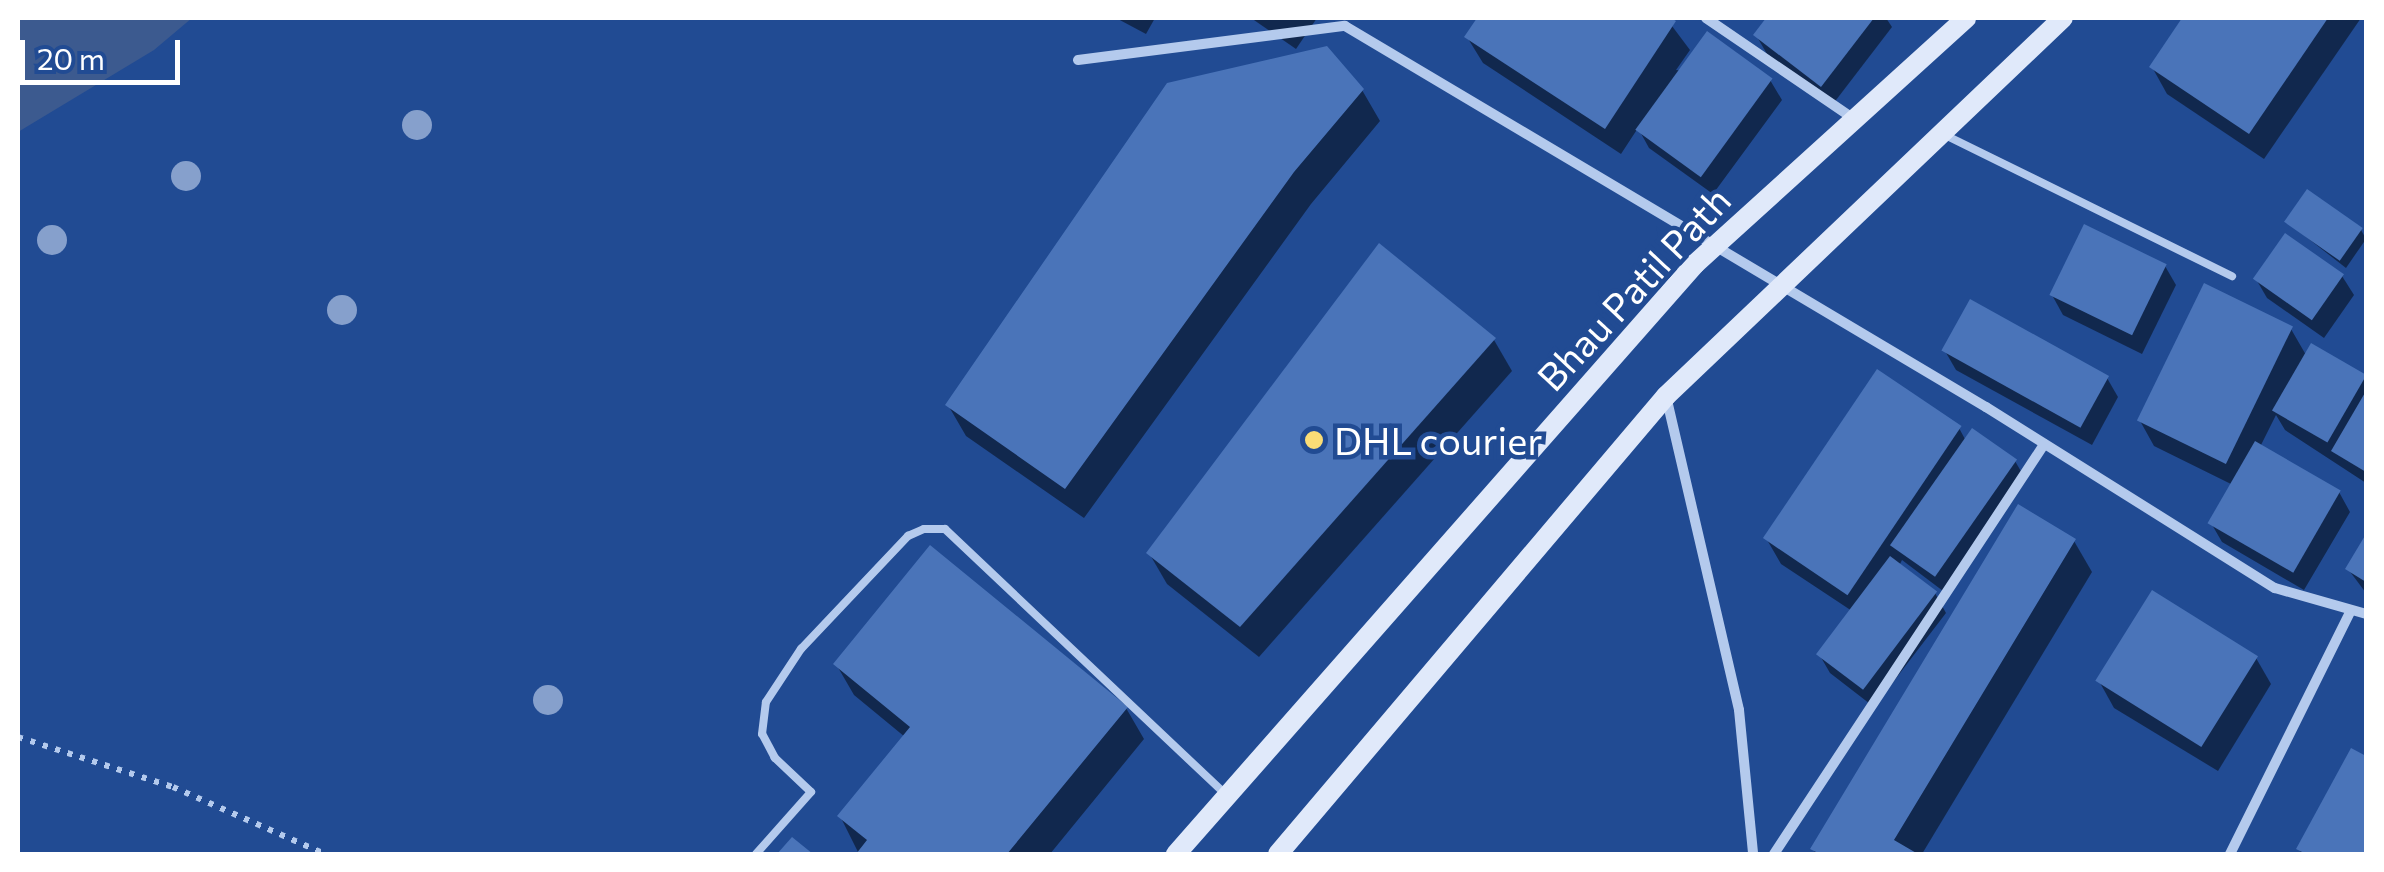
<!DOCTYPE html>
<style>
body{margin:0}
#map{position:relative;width:2384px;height:872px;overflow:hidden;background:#214b93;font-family:Commissioner,sans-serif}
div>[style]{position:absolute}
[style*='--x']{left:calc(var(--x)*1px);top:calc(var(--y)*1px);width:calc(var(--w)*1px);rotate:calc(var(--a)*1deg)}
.water>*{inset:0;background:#3c5a8f}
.shadow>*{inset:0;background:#0007}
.building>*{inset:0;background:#4a74b9;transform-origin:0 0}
.path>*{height:6px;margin-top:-3px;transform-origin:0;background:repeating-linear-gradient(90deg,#b4caed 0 5px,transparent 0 13px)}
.lane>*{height:8px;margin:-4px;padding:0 4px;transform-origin:4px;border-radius:4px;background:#b4caed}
.street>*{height:10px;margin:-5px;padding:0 5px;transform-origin:5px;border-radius:5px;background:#b4caed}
.secondary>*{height:20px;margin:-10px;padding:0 10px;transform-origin:10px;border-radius:10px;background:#e0e9fa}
.trees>*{width:30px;height:30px;margin:-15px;border-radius:50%;background:#86a0cc}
.dots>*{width:28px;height:28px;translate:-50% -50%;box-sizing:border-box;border:5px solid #214b93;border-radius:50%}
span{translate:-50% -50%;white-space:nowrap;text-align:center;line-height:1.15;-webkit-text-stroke:9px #214b93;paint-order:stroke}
.street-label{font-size:38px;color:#fff}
.poi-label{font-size:38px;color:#fff}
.left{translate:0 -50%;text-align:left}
.frame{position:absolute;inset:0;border:20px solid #fff;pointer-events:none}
.scale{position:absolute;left:20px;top:40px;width:160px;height:45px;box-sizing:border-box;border:5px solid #fff;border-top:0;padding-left:12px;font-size:30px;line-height:35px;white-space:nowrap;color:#fff;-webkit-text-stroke:8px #214b93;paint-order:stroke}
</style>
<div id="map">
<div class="water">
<i style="clip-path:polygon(18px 18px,192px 18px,154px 50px,18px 132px)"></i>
</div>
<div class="shadow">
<i style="clip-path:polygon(1116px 18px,1155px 18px,1146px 34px)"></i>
<i style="clip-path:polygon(1251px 18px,1317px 18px,1296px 49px)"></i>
<i style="clip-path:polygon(1480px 18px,1666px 18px,1690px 50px,1676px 70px,1770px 80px,1782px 100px,1713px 194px,1649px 148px,1638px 128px,1621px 154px,1483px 63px,1467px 37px)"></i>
<i style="clip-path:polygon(1769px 18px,1886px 18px,1892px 27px,1833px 104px,1767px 54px,1756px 35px)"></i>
<i style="clip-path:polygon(2186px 18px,2361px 18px,2264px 159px,2167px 94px,2152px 67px)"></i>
<i style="clip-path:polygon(1362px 90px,1380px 121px,1311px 204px,1084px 518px,966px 436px,948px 405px)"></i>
<i style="clip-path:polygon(2287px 222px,2361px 230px,2366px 239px,2346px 268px)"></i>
<i style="clip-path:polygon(2165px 266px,2176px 285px,2142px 354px,2063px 315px,2052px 295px)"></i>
<i style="clip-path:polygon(2342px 276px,2354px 295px,2324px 338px,2267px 298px,2256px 279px)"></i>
<i style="clip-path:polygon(2291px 329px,2306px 355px,2312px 346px,2366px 380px,2366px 483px,2285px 430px,2276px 415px,2260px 447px,2339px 492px,2350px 512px,2304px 590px,2222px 542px,2211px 523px,2233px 485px,2154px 446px,2139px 419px)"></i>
<i style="clip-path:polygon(1494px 340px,1512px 371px,1259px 657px,1167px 584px,1149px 553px)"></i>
<i style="clip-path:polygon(1945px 351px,2107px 378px,2118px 397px,2092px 445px,1956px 370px)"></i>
<i style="clip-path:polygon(1959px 428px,1966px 441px,2015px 461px,2026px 480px,1947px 594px,1902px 560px,1899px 566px,1935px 593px,1946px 613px,1874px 707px,1830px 673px,1819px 654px,1852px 611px,1781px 564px,1766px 538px)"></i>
<i style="clip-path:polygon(2366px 538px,2366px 593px,2348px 569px)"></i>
<i style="clip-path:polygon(2074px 541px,2092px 572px,1922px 854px,1816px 854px,1813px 849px)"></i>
<i style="clip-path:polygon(2256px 658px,2271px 684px,2218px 771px,2114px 708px,2099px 681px)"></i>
<i style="clip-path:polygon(836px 664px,1126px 708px,1144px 739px,1050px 854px,859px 854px,840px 816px,905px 737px,854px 695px)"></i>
<i style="clip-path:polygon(2352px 751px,2366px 759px,2366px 854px,2302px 854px,2299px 849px)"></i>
</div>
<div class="building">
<i style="clip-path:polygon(1477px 18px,1671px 18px,1676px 21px,1605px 129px,1464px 37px)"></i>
<i style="clip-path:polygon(1766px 18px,1874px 18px,1821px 87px,1753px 35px)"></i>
<i style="clip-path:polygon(2182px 18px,2328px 18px,2249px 134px,2149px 67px)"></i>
<i style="left:1707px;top:31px;width:81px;height:122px;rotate:36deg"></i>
<i style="clip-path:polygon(1327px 46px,1364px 89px,1294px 172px,1065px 489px,945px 405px,1167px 83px)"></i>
<i style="left:2307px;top:189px;width:68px;height:40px;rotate:35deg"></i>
<i style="left:2084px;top:224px;width:92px;height:79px;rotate:26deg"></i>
<i style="left:2285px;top:233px;width:72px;height:56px;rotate:35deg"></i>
<i style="clip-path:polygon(1379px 243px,1496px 338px,1240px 627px,1146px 553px)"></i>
<i style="left:2204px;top:283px;width:99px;height:153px;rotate:26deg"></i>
<i style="left:1970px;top:299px;width:159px;height:59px;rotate:29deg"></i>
<i style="left:2311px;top:343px;width:64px;height:78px;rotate:30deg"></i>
<i style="left:1877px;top:369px;width:102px;height:204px;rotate:34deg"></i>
<i style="clip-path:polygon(2366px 391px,2366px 472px,2331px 451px)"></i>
<i style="left:1972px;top:428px;width:55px;height:143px;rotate:35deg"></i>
<i style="left:2255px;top:441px;width:99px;height:95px;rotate:30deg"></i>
<i style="clip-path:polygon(2018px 504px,2076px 539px,1894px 840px,1918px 854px,1820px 854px,1810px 849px)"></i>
<i style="clip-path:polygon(2366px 534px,2366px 582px,2345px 569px)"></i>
<i style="clip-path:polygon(930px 545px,1128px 707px,1007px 854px,856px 854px,867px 840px,837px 816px,910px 727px,833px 664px)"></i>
<i style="left:1890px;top:556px;width:59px;height:123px;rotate:37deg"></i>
<i style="left:2152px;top:590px;width:125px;height:107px;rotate:32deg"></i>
<i style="clip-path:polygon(2351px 748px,2366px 756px,2366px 854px,2306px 854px,2296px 849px)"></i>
<i style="clip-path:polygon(792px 837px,813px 854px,777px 854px)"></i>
</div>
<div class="path">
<i style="--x:18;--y:737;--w:163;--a:17.9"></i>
<i style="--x:173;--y:787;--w:166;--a:23.8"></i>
</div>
<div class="lane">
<i style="--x:1945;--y:135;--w:320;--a:26.2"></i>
<i style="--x:756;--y:854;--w:83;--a:-48.4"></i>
<i style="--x:811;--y:792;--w:50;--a:-136.6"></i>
<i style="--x:775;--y:758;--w:27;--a:-118"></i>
<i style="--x:762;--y:734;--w:32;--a:-83"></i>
<i style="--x:766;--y:702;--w:64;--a:-56.6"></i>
<i style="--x:801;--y:649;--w:156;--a:-46.6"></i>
<i style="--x:908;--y:536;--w:17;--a:-24"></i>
<i style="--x:924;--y:529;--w:21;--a:0"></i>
<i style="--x:945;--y:529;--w:386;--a:43.4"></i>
</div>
<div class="street">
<i style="--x:1706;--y:18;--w:179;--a:34.3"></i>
<i style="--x:1078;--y:60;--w:269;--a:-7.3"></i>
<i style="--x:1345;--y:26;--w:746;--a:30.73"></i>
<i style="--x:1986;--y:407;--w:341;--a:32.1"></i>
<i style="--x:2275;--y:588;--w:95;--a:15.9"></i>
<i style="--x:1666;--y:396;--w:322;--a:76.9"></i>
<i style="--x:1739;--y:710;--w:145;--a:84.4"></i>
<i style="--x:1774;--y:854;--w:491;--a:-56.6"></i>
<i style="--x:2230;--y:854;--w:272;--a:-63.6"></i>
</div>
<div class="secondary">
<i style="--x:1176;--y:854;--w:786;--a:-48.66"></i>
<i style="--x:1695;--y:264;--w:366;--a:-42.2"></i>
<i style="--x:1278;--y:854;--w:600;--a:-49.73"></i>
<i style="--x:1666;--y:396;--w:548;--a:-43.6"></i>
</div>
<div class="trees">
<i style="left:417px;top:125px"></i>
<i style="left:186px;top:176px"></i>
<i style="left:52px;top:240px"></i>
<i style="left:342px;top:310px"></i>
<i style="left:548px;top:700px"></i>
</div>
<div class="dots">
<i style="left:1314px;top:440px;background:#f9dc76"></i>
</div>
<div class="street-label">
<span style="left:1633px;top:288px;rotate:-47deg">Bhau Patil Path</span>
</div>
<div class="poi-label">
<span class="left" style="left:1334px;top:440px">DHL courier</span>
</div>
<div class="frame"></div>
<div class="scale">20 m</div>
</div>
